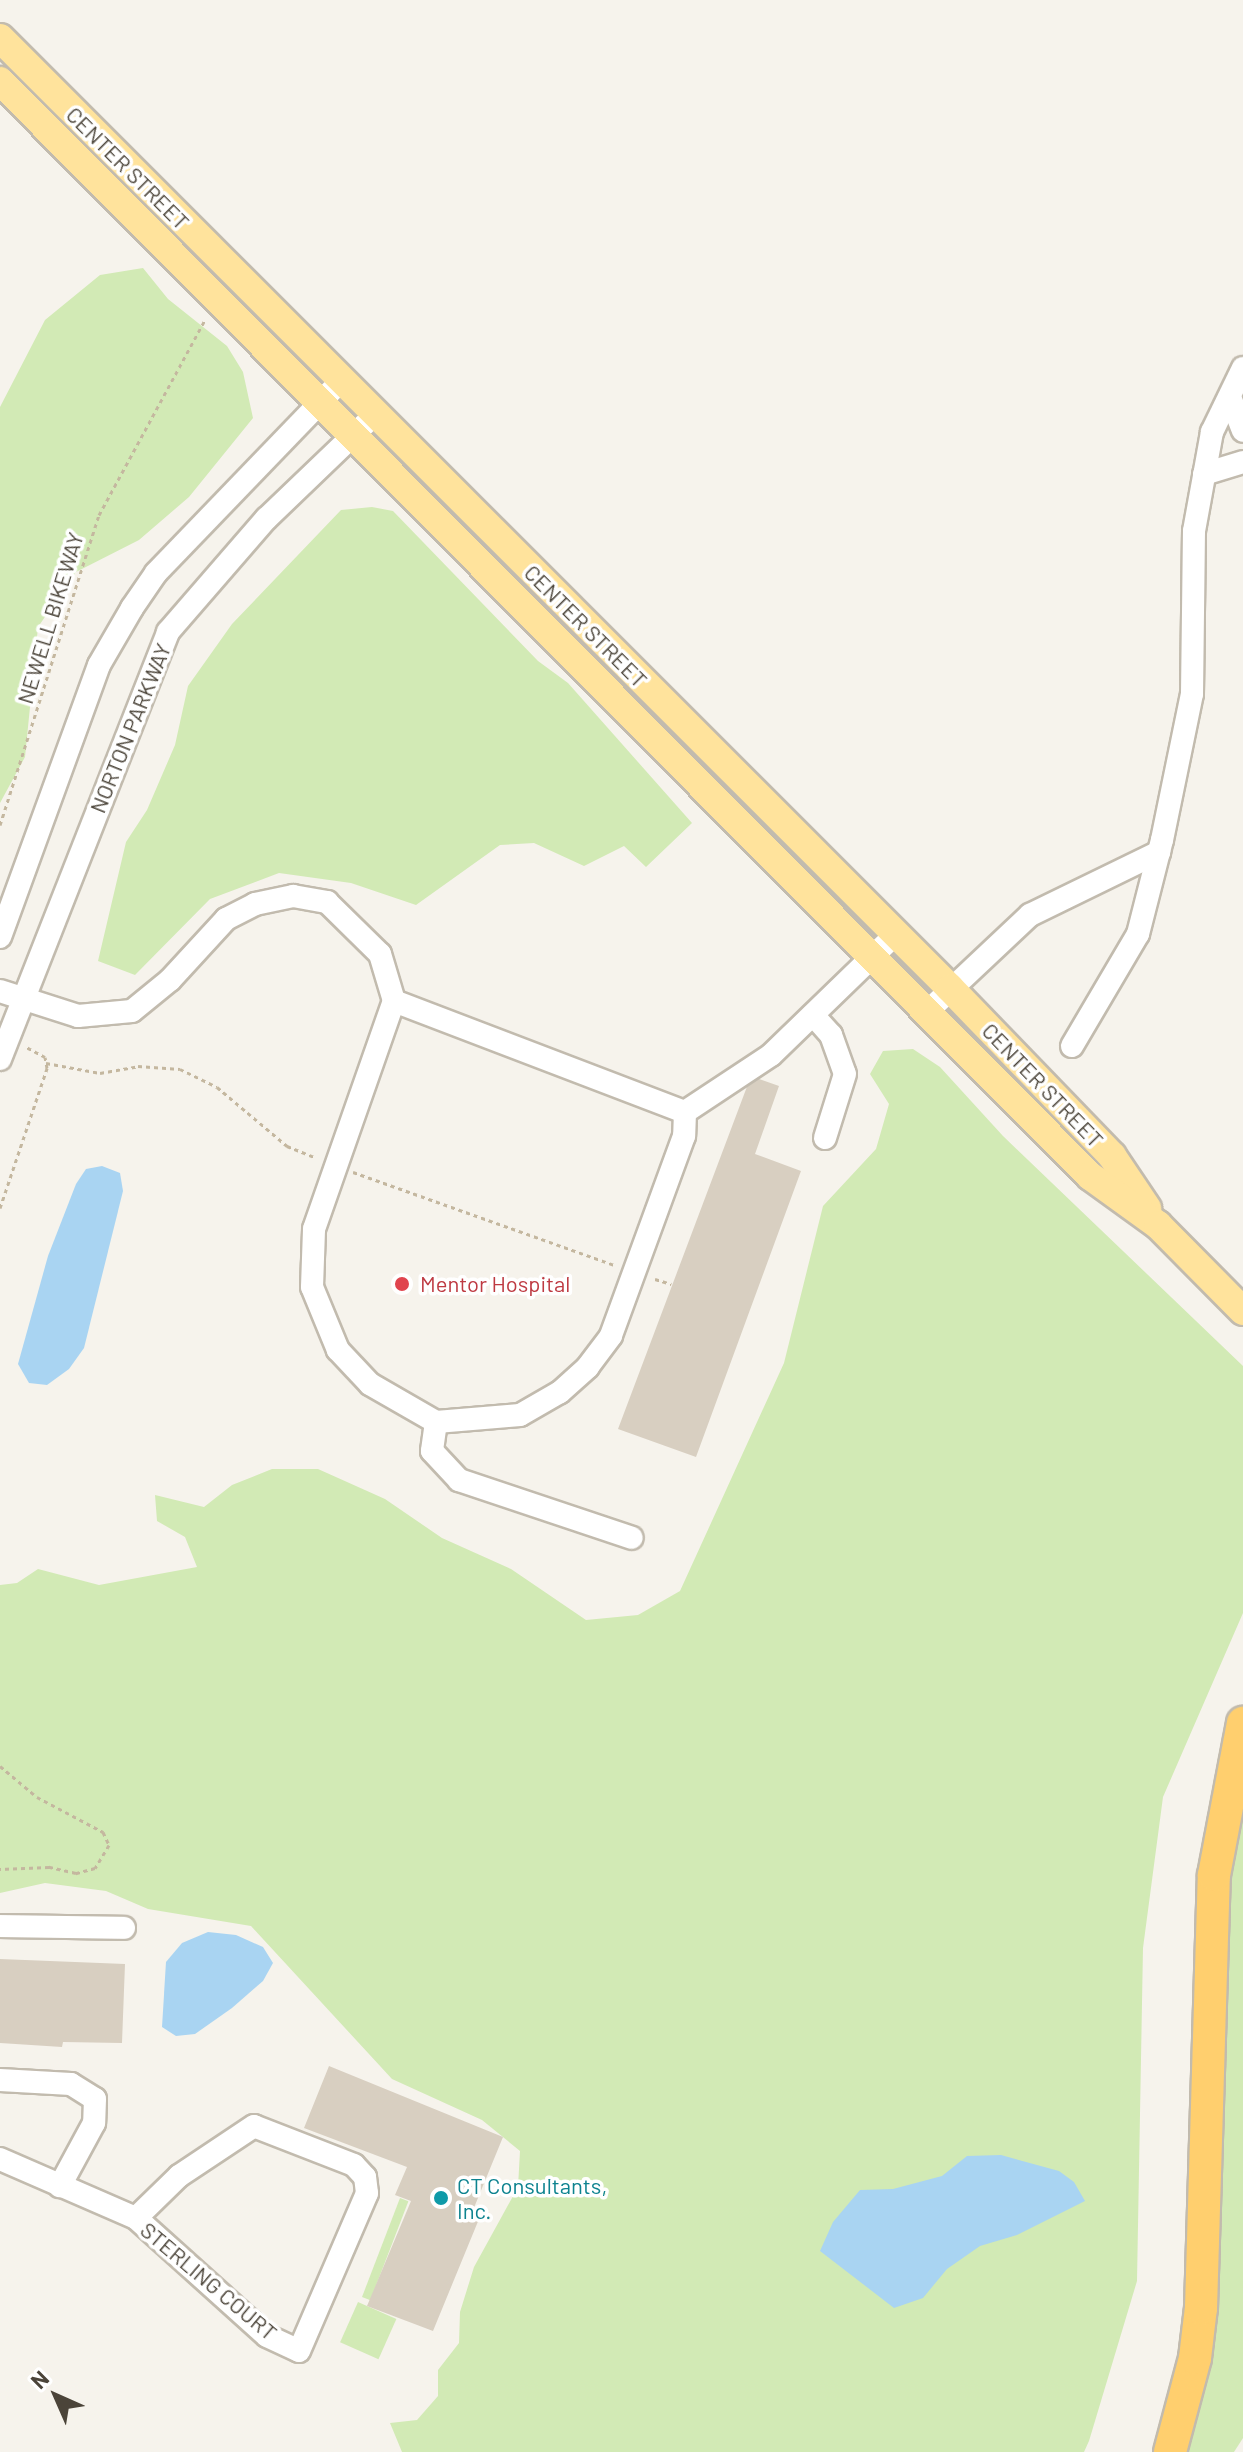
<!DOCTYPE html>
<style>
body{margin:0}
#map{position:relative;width:1243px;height:2452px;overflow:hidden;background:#f6f3ec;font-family:Barlow,sans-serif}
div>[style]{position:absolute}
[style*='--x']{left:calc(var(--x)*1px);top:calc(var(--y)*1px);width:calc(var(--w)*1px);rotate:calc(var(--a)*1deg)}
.green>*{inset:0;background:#d2eab5;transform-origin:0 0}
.water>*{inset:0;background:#a9d4f2}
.building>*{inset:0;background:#d8cfc1}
.path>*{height:3px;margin-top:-1.5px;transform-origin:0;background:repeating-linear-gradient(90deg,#c4b79f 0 4px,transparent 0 8px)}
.roads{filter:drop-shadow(2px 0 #c2bbae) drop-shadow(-2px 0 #c2bbae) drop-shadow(0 2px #c2bbae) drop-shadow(0 -2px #c2bbae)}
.minor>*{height:22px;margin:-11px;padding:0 11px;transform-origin:11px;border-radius:11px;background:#fff}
.major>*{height:28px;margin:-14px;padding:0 14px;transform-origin:14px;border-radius:14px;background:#ffe39c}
.highway>*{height:32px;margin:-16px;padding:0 16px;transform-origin:16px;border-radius:16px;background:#ffcf6e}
.dots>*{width:22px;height:22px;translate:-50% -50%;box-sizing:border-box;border:4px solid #fff;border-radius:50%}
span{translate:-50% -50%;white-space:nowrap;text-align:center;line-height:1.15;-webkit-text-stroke:7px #fff;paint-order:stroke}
.street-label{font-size:22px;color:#4b4439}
.health-label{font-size:22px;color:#be3a42}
.left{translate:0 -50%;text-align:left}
.culture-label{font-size:22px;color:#0d838f}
.north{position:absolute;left:16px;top:2356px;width:80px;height:80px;-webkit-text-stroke:6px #fff;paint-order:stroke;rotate:315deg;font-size:22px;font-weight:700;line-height:32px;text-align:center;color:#4b4439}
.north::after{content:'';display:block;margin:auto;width:28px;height:36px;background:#4b4439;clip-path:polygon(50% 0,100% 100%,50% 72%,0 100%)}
</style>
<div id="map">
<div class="green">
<i style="clip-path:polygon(143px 268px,168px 299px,227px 346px,243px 372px,253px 418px,189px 497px,139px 540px,76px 572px,38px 627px,25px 757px,0 803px,0 407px,45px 320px,100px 275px)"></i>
<i style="clip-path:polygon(372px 507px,393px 511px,538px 661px,568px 683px,692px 823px,646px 867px,624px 846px,584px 866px,534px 843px,500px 845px,416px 905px,351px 883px,279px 873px,210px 899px,135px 975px,98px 961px,126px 842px,147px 810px,175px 745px,188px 686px,232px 624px,341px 510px)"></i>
<i style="clip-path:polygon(913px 1049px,940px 1067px,1003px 1136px,1243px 1366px,1243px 1613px,1163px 1797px,1143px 1948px,1137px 2281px,1089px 2441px,1084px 2452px,402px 2452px,390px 2423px,417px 2420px,438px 2396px,438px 2370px,459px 2343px,460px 2312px,474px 2267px,518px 2187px,520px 2151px,482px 2120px,392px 2079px,251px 1926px,148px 1909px,106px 1891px,45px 1883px,0 1893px,0 1585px,17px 1583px,38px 1569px,99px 1585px,197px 1567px,185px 1537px,157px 1521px,155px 1495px,204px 1507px,232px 1485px,272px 1469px,318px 1469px,385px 1499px,442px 1538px,511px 1569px,586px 1620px,638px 1615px,680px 1591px,784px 1363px,823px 1206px,876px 1149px,889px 1104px,870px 1074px,883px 1051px)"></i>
<i style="clip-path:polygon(1243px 1773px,1243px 2438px,1234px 2452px,1184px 2452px,1228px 1846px)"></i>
<i style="left:400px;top:2198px;width:9px;height:106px;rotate:21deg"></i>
<i style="left:358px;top:2302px;width:42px;height:44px;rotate:24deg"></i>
</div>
<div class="water">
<i style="clip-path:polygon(102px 1166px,120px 1173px,123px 1191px,84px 1348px,69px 1369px,47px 1385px,29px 1383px,18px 1364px,48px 1256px,76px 1184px,86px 1169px)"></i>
<i style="clip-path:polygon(208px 1932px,236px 1935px,263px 1947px,273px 1963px,263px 1981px,232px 2008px,195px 2034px,176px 2036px,162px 2027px,166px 1962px,182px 1943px)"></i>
<i style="clip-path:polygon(1001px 2155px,1059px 2171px,1074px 2182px,1085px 2201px,1017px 2235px,980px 2246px,947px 2269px,923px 2298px,894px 2308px,820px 2251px,833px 2222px,860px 2190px,893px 2189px,942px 2176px,967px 2156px)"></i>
</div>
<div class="building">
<i style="clip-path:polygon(751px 1076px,779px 1086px,755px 1154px,801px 1171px,696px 1457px,618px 1429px)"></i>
<i style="clip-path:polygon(0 1959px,125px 1964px,122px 2043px,63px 2042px,62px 2047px,0 2043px)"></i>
<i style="clip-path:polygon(329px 2066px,503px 2137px,471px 2215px,479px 2219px,433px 2331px,367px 2306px,411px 2201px,395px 2195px,407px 2167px,304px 2128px)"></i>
</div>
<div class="path">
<i style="--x:0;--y:825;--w:325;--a:-72.3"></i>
<i style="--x:99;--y:515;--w:222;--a:-61.5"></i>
<i style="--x:46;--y:1063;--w:55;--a:10.5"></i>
<i style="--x:100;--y:1073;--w:39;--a:-10"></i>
<i style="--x:138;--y:1066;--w:42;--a:4.1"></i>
<i style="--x:180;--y:1069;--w:41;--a:25.9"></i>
<i style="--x:217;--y:1087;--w:92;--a:40.1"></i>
<i style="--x:287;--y:1146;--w:31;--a:22"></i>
<i style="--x:353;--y:1172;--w:277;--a:19.6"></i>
<i style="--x:0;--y:1208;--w:148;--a:-71.4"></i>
<i style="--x:47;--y:1068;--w:11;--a:-100"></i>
<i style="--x:45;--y:1057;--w:21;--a:-152"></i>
<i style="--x:655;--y:1279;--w:17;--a:17"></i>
<i style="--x:0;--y:1766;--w:48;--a:40"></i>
<i style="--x:37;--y:1797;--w:75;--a:27.9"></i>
<i style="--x:103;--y:1832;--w:14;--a:65"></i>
<i style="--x:109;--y:1845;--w:27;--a:121"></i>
<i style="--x:95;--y:1868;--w:20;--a:165"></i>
<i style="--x:76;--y:1873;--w:28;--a:-167"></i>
<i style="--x:49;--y:1867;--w:49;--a:177.7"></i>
</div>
<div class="roads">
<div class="minor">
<i style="--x:1230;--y:397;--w:36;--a:69"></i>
<i style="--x:1204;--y:474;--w:41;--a:-17.1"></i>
<i style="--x:0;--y:937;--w:289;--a:-70"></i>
<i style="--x:99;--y:665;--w:66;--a:-59.9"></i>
<i style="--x:132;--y:608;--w:42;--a:-55.6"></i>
<i style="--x:156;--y:573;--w:254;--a:-46.1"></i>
<i style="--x:0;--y:991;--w:82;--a:17.8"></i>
<i style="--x:78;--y:1016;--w:54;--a:-5.3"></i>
<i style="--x:132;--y:1011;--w:49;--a:-39.2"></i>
<i style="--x:170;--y:980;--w:83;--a:-47.4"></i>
<i style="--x:226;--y:919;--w:33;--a:-27"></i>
<i style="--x:255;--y:904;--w:39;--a:-12"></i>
<i style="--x:293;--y:896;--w:35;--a:10"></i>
<i style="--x:327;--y:902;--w:74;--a:44.5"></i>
<i style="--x:380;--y:954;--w:49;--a:73.4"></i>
<i style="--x:394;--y:1001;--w:311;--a:20.9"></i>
<i style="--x:685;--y:1112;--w:24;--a:92"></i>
<i style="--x:684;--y:1136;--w:213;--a:110.1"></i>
<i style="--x:611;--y:1336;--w:39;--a:127"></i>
<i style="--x:588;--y:1367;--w:38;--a:138"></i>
<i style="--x:560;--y:1392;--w:46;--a:150.1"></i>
<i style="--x:520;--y:1415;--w:84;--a:175.2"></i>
<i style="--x:436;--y:1422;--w:76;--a:-150.1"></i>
<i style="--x:370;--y:1384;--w:47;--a:-133.3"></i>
<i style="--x:338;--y:1350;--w:68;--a:-112.4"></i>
<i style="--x:312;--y:1287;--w:58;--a:-88"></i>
<i style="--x:314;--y:1229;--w:242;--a:-70.7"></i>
<i style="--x:928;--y:1011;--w:140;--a:-43.3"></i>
<i style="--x:1030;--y:915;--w:144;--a:-26"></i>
<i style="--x:813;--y:1015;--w:27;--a:48"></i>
<i style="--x:831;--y:1035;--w:41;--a:70.3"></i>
<i style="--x:845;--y:1074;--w:67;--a:107.4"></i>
<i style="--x:1072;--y:1046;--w:130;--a:-59.5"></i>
<i style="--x:1138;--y:934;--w:97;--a:-75.7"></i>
<i style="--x:1162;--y:840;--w:149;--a:-78.4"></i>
<i style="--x:1192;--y:694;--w:163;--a:-89.3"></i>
<i style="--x:1194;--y:531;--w:101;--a:-79.7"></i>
<i style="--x:1212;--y:432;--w:71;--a:-64.2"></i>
<i style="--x:0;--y:1059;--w:459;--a:-68.5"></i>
<i style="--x:168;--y:632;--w:150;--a:-49.1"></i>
<i style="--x:266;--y:519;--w:137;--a:-43.8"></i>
<i style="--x:685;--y:1112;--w:103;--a:-33.5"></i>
<i style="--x:771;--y:1055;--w:174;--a:-44.1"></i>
<i style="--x:436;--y:1422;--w:29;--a:98"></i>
<i style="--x:432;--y:1451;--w:40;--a:47"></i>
<i style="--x:459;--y:1480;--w:182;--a:18.5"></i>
<i style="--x:0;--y:1926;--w:124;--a:0.9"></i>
<i style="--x:0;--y:2080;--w:71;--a:3.2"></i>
<i style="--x:71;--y:2084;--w:28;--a:32"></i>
<i style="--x:95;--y:2099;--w:24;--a:92"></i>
<i style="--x:94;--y:2123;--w:72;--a:118.4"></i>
<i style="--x:0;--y:2159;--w:148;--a:23.5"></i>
<i style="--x:136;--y:2218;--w:176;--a:42"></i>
<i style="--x:267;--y:2336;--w:35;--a:25"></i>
<i style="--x:299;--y:2351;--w:172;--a:-66.7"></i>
<i style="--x:367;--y:2193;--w:16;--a:-97"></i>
<i style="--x:365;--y:2177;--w:16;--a:-133"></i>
<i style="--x:354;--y:2165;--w:107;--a:-158.7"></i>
<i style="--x:254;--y:2126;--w:90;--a:146.3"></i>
<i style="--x:179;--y:2176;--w:60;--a:135.7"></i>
</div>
<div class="major">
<i style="--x:0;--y:38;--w:1344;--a:45"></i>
<i style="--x:950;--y:988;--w:233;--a:46"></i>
<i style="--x:1112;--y:1156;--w:63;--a:56.1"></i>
<i style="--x:0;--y:81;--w:1545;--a:45.13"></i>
<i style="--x:1090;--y:1176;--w:84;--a:35.8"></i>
<i style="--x:1158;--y:1225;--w:121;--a:45.3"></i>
</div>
<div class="highway">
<i style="--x:1170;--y:2452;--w:97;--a:-75.1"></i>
<i style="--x:1195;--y:2358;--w:50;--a:-83.2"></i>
<i style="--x:1201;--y:2308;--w:433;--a:-88.3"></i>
<i style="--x:1214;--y:1875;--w:155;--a:-79.2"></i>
</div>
</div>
<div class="dots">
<i style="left:402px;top:1284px;background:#e0444e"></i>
<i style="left:441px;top:2198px;background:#0f9aa8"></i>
</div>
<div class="street-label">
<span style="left:128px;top:168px;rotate:45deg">CENTER STREET</span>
<span style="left:50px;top:618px;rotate:-73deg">NEWELL BIKEWAY</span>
<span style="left:586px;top:626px;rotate:45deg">CENTER STREET</span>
<span style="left:130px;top:728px;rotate:-68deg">NORTON PARKWAY</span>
<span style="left:1043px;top:1085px;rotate:46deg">CENTER STREET</span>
<span style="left:209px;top:2281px;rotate:40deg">STERLING COURT</span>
</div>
<div class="health-label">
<span class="left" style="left:420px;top:1284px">Mentor Hospital</span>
</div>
<div class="culture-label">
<span class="left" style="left:457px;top:2198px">CT Consultants,<br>Inc.</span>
</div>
<div class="north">N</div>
</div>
